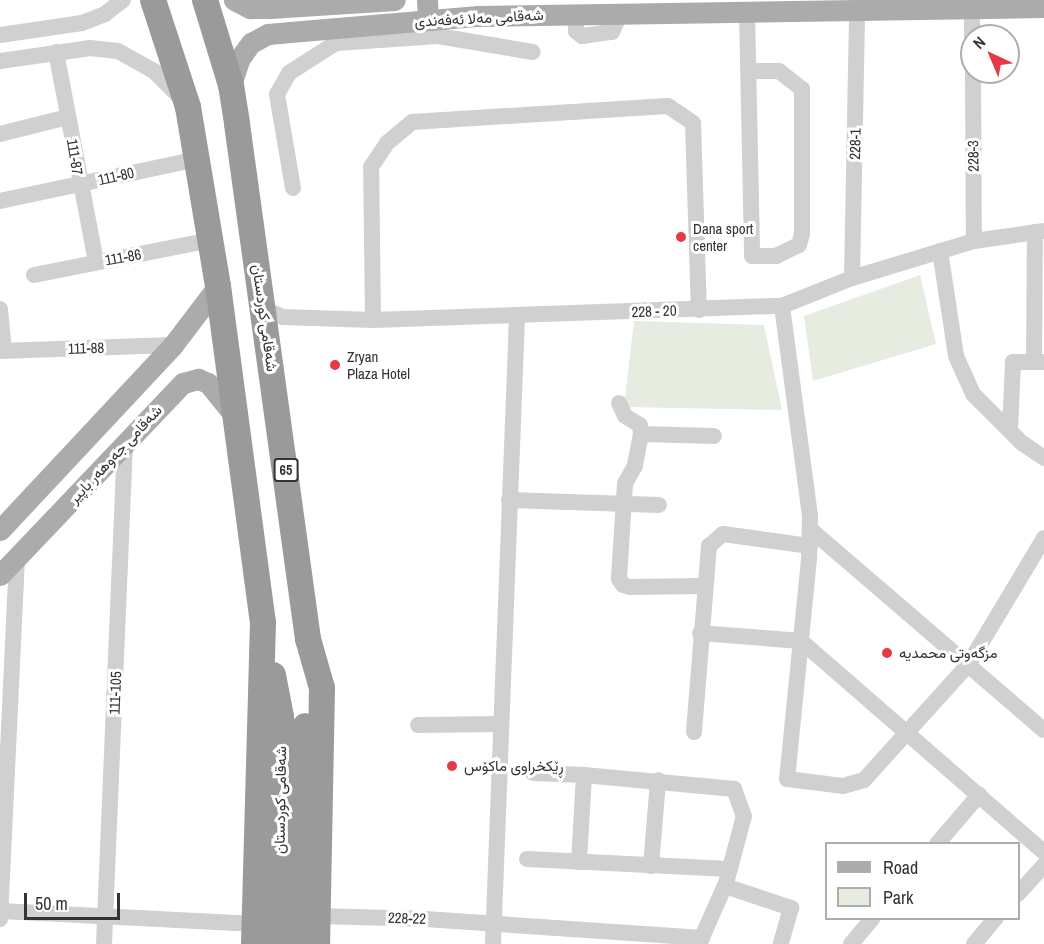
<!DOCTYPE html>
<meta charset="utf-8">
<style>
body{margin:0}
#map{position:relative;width:1044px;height:944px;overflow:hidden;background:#fff;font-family:"Archivo Narrow",Vazirmatn,sans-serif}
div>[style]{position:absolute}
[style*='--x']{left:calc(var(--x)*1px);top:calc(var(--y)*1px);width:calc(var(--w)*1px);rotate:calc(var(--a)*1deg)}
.green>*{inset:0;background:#e6ecdf}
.minor>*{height:16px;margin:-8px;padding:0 8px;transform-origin:8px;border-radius:8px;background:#d0d0d0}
.major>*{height:21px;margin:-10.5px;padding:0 10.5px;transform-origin:10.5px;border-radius:10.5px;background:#ababab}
.highway>*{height:26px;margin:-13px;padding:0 13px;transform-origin:13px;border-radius:13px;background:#9a9a9a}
.dots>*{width:16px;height:16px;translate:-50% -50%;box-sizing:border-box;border:3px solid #fff;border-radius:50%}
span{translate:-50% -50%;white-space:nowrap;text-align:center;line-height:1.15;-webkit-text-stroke:6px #fff;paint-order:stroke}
.shield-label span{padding:2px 4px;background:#fff;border:2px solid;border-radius:4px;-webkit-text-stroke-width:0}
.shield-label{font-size:14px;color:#333;font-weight:700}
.street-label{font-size:15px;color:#333}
.poi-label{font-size:15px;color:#333}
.left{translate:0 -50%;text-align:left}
.legend{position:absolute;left:825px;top:842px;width:195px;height:78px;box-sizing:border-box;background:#fff;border:2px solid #adadad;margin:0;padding:8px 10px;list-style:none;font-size:18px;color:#333}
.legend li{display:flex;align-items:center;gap:12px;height:30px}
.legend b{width:30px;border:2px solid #adadad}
.north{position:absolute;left:960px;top:24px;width:60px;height:60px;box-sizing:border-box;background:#fff;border:2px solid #adadad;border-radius:50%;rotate:316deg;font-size:16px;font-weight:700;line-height:24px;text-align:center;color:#333}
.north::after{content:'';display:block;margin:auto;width:21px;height:27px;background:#e63946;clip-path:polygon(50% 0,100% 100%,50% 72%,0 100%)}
.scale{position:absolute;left:24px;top:893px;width:96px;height:27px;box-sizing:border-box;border:3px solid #333;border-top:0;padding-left:8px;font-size:18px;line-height:21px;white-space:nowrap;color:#333;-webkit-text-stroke:4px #fff;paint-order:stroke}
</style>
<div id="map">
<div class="green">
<i style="clip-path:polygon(920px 275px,936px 344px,813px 381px,804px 316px)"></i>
<i style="clip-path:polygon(634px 321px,764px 325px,782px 410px,624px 407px)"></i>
</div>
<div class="minor">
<i style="--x:972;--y:8;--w:28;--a:90"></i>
<i style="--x:747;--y:10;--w:246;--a:88.8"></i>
<i style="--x:752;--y:256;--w:24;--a:0"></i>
<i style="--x:776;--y:256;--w:25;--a:-26"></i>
<i style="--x:799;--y:245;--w:11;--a:-75"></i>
<i style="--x:802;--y:234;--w:145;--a:-90"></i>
<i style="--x:802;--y:89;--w:29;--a:-142"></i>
<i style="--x:779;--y:71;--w:30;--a:180"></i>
<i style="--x:576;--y:13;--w:18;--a:90"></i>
<i style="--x:576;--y:31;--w:8;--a:40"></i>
<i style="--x:582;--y:36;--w:30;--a:-8"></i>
<i style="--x:612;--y:32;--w:22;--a:-66"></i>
<i style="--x:436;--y:25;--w:11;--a:80"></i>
<i style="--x:438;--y:36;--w:96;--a:9.6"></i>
<i style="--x:0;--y:35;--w:83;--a:-8.3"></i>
<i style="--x:82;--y:23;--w:25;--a:-21"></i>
<i style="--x:105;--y:14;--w:23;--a:-38"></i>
<i style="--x:56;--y:52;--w:214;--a:79.2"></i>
<i style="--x:0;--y:61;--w:91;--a:-8.2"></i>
<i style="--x:90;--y:48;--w:28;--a:6"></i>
<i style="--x:118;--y:51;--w:41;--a:29.1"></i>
<i style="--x:154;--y:71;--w:40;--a:45"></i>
<i style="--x:973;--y:72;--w:169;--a:89.7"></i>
<i style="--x:0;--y:134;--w:70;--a:-14"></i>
<i style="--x:293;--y:188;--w:95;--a:-99.7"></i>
<i style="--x:277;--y:94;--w:24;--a:-60"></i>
<i style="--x:289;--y:73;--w:56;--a:-32.6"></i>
<i style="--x:336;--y:43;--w:102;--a:-3.9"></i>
<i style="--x:0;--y:201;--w:201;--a:-12"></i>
<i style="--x:940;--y:251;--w:106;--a:81.3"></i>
<i style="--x:956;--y:356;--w:42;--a:65.9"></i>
<i style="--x:973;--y:394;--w:69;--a:45"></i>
<i style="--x:1022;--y:443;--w:27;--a:34"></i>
<i style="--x:34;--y:275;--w:180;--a:-11.2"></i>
<i style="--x:852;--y:278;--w:268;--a:-88.9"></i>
<i style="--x:262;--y:298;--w:15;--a:62"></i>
<i style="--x:269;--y:311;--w:15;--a:23"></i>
<i style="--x:283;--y:317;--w:90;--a:1.9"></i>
<i style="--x:373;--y:320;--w:409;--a:-2"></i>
<i style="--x:782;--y:306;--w:75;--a:-21.8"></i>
<i style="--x:852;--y:278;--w:127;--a:-16.9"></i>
<i style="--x:974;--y:241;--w:71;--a:-8.1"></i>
<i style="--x:782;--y:306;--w:212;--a:82.4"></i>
<i style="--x:810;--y:516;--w:43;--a:91.3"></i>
<i style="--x:809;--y:559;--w:221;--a:95.7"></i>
<i style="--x:787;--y:779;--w:56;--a:7.1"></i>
<i style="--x:843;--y:786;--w:22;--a:-16"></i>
<i style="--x:864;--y:780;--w:155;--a:-47.9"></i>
<i style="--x:968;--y:665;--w:148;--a:-59.1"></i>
<i style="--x:0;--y:309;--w:42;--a:84.6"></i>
<i style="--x:373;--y:320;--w:153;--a:-90.7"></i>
<i style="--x:371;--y:167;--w:29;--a:-56"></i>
<i style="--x:387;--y:143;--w:33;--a:-40"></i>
<i style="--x:412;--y:122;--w:256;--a:-3.6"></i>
<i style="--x:668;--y:106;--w:30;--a:34"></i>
<i style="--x:693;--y:123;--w:187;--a:88.2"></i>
<i style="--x:0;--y:351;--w:173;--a:-2"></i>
<i style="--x:1034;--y:362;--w:130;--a:-89.6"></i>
<i style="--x:619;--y:403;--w:14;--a:65"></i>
<i style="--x:625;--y:416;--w:17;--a:31"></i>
<i style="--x:640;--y:425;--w:9;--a:84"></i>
<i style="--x:641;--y:434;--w:33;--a:101"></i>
<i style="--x:635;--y:466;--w:20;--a:120"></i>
<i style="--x:625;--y:483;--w:96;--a:93.6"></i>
<i style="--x:619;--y:579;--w:7;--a:56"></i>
<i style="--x:623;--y:585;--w:7;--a:16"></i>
<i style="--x:630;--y:587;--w:74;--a:-0.8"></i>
<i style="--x:1010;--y:429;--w:67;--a:-87.4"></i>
<i style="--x:1013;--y:362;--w:30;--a:0"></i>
<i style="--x:641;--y:434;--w:73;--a:1.6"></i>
<i style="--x:509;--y:500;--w:150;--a:1.9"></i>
<i style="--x:810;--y:529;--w:308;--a:40.7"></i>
<i style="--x:700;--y:633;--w:101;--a:4.5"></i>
<i style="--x:801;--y:641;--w:322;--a:41"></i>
<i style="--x:418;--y:725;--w:82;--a:-0.7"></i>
<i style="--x:694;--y:732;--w:187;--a:-85.4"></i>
<i style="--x:709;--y:546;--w:18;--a:-41"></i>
<i style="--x:723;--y:534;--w:88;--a:7.9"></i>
<i style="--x:533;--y:773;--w:51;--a:2.2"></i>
<i style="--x:937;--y:844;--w:65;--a:-49.4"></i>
<i style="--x:527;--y:859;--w:203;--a:2.8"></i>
<i style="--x:579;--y:862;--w:87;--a:-86.7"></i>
<i style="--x:584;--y:775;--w:151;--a:5.3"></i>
<i style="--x:734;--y:789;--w:29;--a:70"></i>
<i style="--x:744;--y:816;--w:69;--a:105"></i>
<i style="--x:726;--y:883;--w:67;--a:113.9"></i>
<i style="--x:651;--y:866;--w:86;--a:-85.3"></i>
<i style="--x:725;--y:886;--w:70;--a:18.4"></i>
<i style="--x:791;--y:908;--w:37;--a:106"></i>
<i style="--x:1018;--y:894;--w:39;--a:-48"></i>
<i style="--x:0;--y:911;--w:256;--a:2.9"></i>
<i style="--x:320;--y:916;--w:105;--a:1.6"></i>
<i style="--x:425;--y:919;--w:278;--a:3.9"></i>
<i style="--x:0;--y:919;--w:361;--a:-87.3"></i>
<i style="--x:104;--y:944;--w:502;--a:-87.6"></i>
<i style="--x:493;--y:944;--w:627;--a:-87.81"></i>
<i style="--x:851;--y:944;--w:34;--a:-50"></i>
<i style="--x:974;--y:944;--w:34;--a:-50"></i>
</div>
<div class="major">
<i style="--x:234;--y:0;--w:18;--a:27"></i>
<i style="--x:250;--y:8;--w:20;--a:0"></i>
<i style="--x:270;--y:8;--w:125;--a:-3.7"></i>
<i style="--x:427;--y:0;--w:20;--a:87"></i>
<i style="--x:231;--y:85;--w:28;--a:-72"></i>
<i style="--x:240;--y:58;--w:19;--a:-54"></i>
<i style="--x:251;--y:43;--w:19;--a:-28"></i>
<i style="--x:268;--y:34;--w:34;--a:-5"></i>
<i style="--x:302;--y:31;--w:177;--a:-4.9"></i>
<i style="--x:478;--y:16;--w:566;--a:-0.91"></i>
<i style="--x:0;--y:530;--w:253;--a:-46.9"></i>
<i style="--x:173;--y:345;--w:74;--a:-52.7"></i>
<i style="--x:0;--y:575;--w:265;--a:-46.4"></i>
<i style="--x:183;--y:383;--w:16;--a:-15"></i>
<i style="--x:198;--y:379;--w:11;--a:22"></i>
<i style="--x:208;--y:383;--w:41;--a:50.9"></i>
</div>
<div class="highway">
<i style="--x:153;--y:0;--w:113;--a:71.9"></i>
<i style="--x:188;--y:107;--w:181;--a:80.5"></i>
<i style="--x:218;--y:286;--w:339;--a:82.4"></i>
<i style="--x:263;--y:622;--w:322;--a:91.6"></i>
<i style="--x:205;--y:0;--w:89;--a:73"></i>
<i style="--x:231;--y:85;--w:39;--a:81"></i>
<i style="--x:237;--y:124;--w:520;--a:82.15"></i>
<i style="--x:308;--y:639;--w:51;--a:74.1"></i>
<i style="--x:322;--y:688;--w:256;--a:91.1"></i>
<i style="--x:273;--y:675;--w:43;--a:79.2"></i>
<i style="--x:281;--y:717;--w:227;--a:91.5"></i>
<i style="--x:294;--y:944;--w:218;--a:-87.1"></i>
</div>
<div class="dots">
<i style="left:681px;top:237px;background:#e63946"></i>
<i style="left:335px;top:365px;background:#e63946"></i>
<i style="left:887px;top:653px;background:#e63946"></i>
<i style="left:452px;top:766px;background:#e63946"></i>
</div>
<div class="shield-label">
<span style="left:286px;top:470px">65</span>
</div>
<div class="street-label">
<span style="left:479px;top:18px;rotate:-3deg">شەقامی مەلا ئەفەندی</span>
<span style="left:855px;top:144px;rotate:-89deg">228-1</span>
<span style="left:973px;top:156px;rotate:-91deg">228-3</span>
<span style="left:75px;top:157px;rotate:81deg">111-87</span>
<span style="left:116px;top:176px;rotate:-13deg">111-80</span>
<span style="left:123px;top:257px;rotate:-10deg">111-86</span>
<span style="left:654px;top:311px;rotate:-2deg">228 - 20</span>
<span style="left:265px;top:318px;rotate:82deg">شەقامی کوردستان</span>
<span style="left:86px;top:348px;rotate:-2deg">111-88</span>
<span style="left:115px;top:454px;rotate:-47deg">شەقامی جەوهەر باپیر</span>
<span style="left:115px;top:693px;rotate:-88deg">111-105</span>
<span style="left:280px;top:800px;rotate:-89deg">شەقامی کوردستان</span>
<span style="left:407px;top:918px;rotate:2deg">228-22</span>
</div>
<div class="poi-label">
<span class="left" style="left:693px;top:237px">Dana sport<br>center</span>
<span class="left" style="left:347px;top:365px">Zryan<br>Plaza Hotel</span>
<span class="left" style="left:899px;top:653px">مزگەوتی محمدیە</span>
<span class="left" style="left:464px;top:766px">ڕێکخراوی ماکۆس</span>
</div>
<ul class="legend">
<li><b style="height:8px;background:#ababab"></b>Road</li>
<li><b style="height:16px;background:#e6ecdf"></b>Park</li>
</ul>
<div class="north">N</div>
<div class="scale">50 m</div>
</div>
